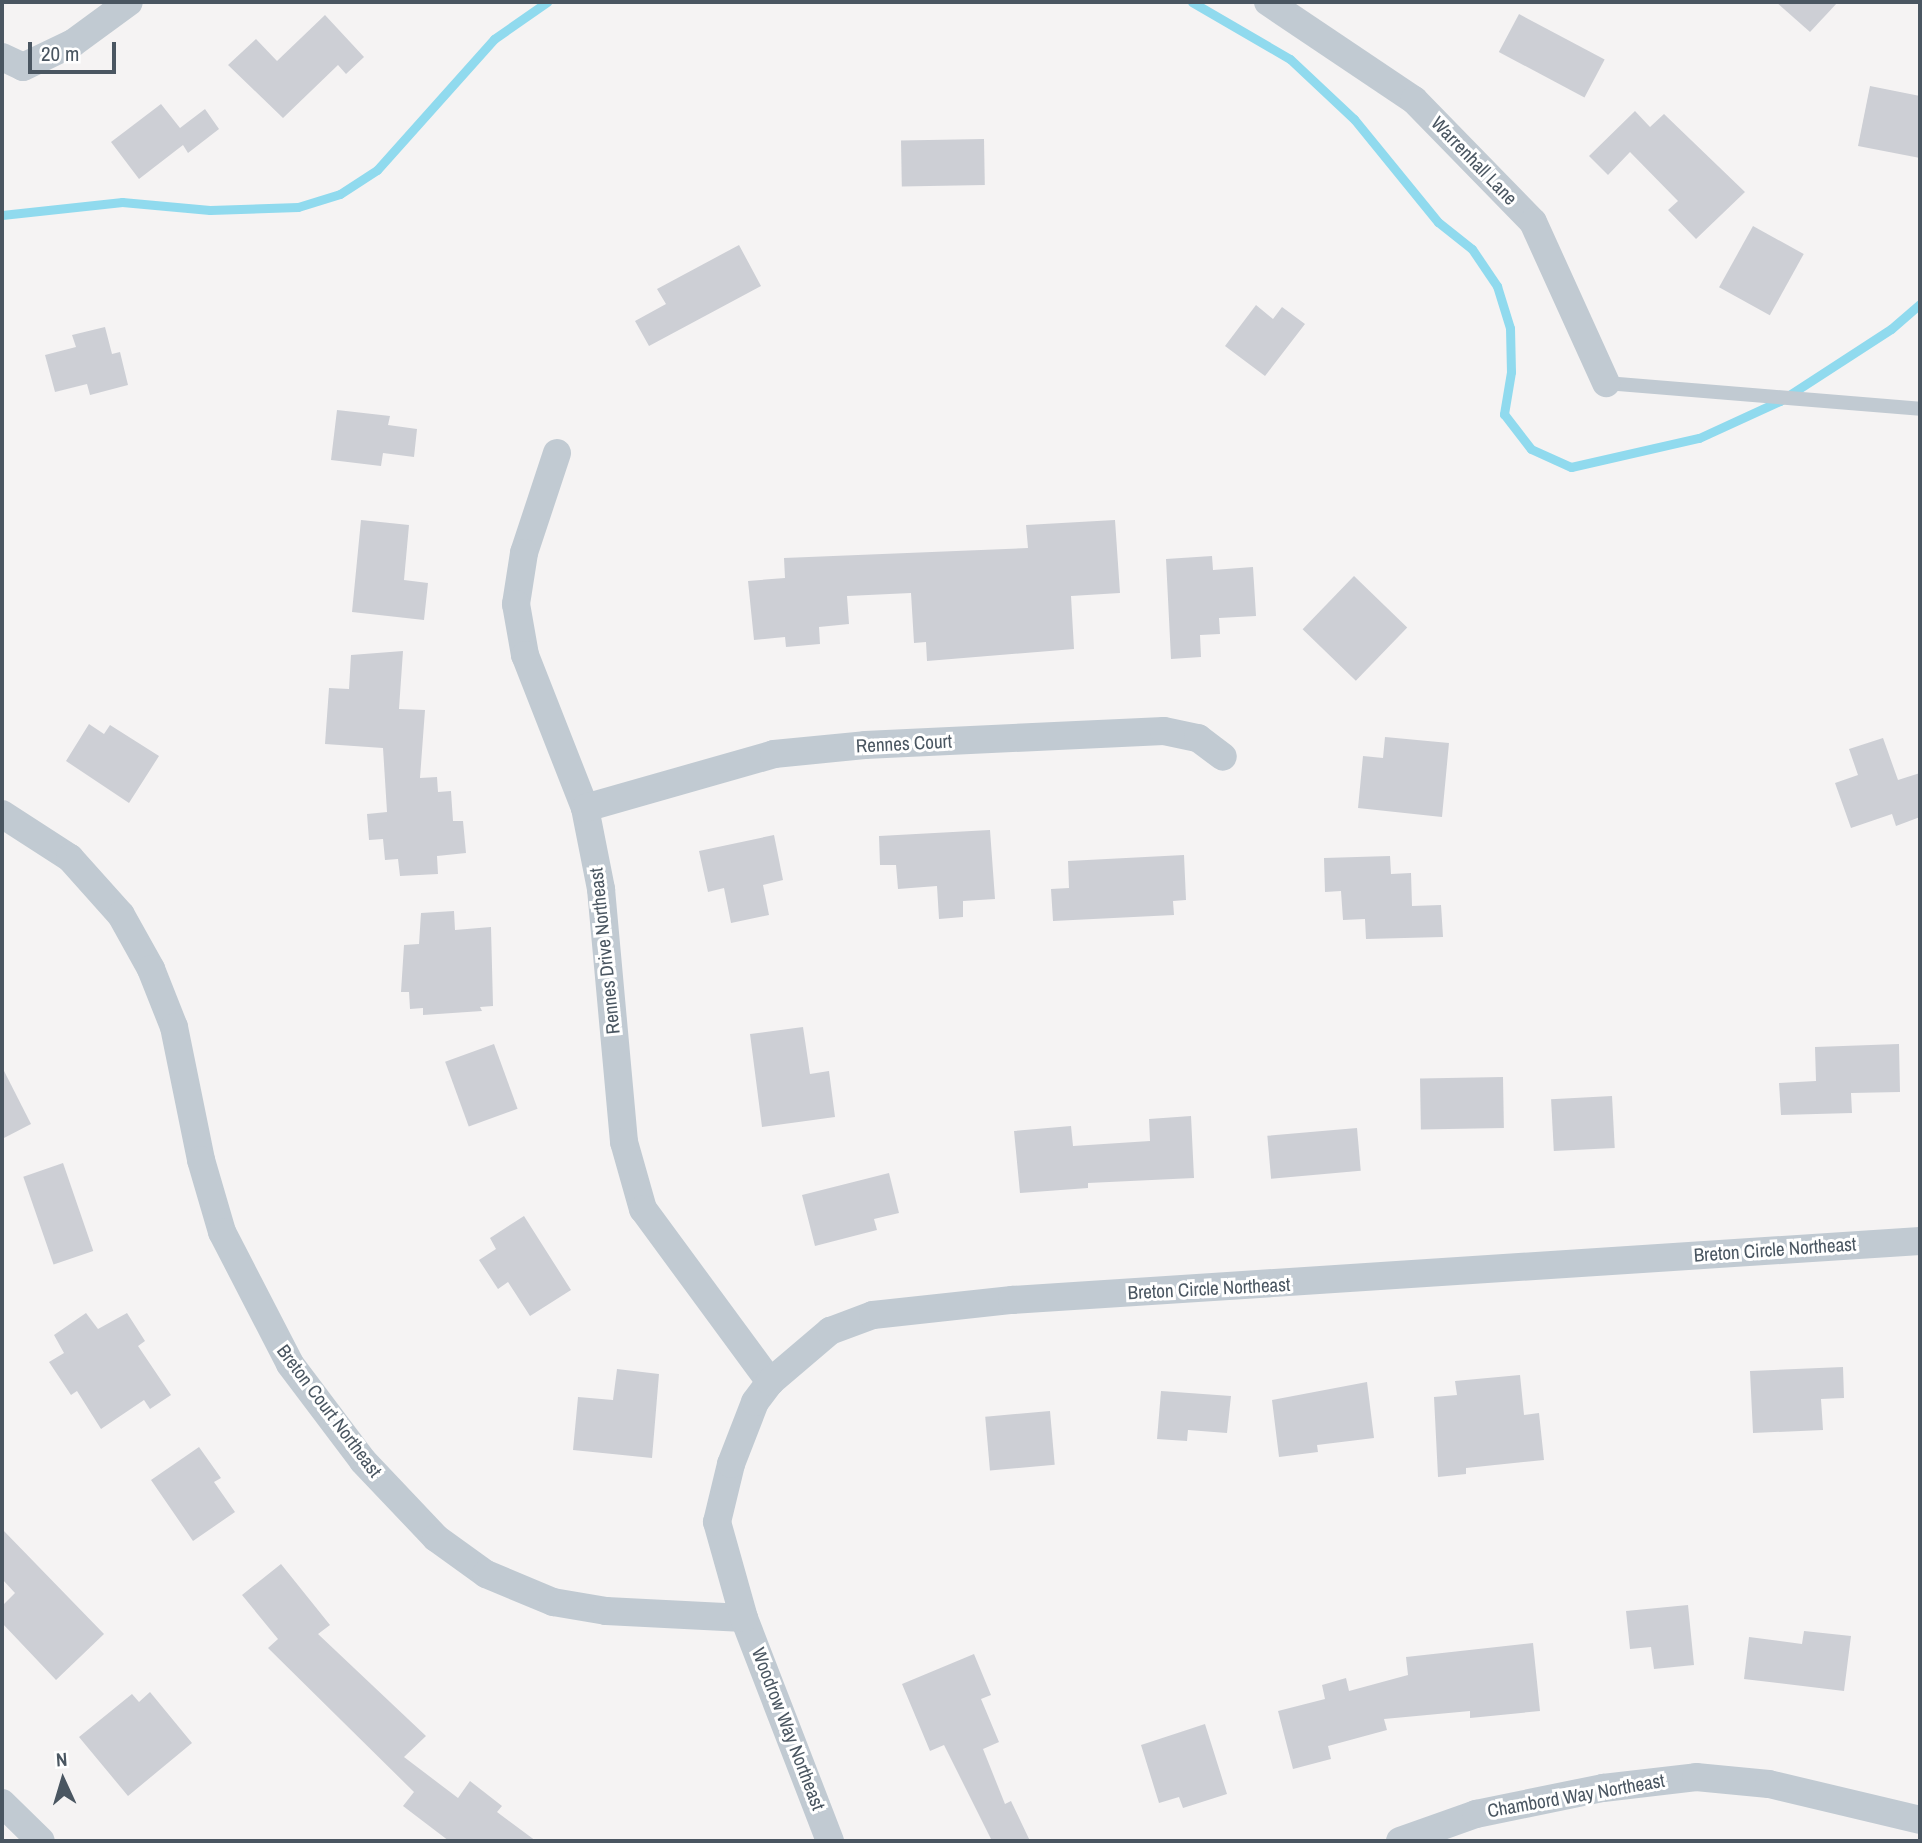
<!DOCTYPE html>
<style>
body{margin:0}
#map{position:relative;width:1922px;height:1843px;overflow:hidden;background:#f5f3f3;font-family:"Archivo Narrow",sans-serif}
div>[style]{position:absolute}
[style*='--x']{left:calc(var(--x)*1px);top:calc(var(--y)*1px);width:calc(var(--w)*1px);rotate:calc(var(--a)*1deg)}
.stream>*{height:9px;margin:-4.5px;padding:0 4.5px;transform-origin:4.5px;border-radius:4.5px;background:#90daee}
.building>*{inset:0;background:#cdcfd5;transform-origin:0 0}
.service>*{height:14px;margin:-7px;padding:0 7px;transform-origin:7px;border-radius:7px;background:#c1cad2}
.minor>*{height:28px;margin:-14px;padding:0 14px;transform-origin:14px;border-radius:14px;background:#c1cad2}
span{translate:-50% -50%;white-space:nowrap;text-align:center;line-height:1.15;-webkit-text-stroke:6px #fff;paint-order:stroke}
.street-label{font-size:19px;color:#4a5661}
.frame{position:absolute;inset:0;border:4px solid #4a5661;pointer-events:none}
.north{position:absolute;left:28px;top:1745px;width:70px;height:70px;-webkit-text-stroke:5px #fff;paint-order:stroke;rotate:356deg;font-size:19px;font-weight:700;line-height:28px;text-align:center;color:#4a5661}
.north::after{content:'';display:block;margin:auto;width:24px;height:32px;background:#4a5661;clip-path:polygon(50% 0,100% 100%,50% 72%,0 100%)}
.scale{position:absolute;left:28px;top:42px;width:88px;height:32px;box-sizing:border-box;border:4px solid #4a5661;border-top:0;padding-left:9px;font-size:21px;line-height:24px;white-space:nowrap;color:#4a5661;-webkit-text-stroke:5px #fff;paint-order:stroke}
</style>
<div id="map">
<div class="stream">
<i style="--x:1192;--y:2;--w:113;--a:30.2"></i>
<i style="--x:1290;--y:59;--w:88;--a:43.2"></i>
<i style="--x:1354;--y:119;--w:133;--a:50.8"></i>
<i style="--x:1438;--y:222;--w:43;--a:38.5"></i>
<i style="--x:1472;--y:249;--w:45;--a:56"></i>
<i style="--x:1497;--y:286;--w:44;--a:72.8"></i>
<i style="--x:1510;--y:328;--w:44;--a:88.7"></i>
<i style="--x:1511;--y:372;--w:43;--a:99.5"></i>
<i style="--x:1504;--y:414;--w:44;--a:52.4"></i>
<i style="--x:1531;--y:449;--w:44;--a:24.2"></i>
<i style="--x:1571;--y:467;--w:131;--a:-12.8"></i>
<i style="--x:1699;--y:438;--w:89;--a:-24.6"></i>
<i style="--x:1780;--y:401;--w:132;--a:-33"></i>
<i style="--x:1891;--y:329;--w:38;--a:-41"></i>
<i style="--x:2;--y:215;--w:121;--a:-6.2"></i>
<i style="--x:122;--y:202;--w:88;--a:5.2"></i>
<i style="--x:210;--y:210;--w:88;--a:-2"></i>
<i style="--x:298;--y:207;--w:44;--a:-17.2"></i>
<i style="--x:340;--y:194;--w:44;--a:-33"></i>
<i style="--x:377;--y:170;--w:176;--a:-48.2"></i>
<i style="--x:494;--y:39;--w:65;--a:-34.9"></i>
</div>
<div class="building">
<i style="clip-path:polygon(1776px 2px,1838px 2px,1810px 32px)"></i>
<i style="left:1519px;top:14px;width:97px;height:43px;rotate:28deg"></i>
<i style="clip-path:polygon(325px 15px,364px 57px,346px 74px,338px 65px,283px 118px,228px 65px,256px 39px,277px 61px)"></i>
<i style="clip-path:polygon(1870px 86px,1920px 96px,1920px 158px,1858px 146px)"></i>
<i style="clip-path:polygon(161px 104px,180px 128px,205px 109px,219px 129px,188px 153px,183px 145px,139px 179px,111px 142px)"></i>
<i style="clip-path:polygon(1635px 111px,1650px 127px,1664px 114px,1745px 192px,1696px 239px,1668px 210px,1678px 201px,1630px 152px,1608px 175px,1589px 156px)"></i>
<i style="left:984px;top:139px;width:46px;height:83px;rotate:89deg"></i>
<i style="left:1753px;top:226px;width:58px;height:70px;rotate:29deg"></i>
<i style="clip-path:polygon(739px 245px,761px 286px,649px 346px,635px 321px,666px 304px,657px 289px)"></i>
<i style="clip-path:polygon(1256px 305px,1273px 319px,1282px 307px,1305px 324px,1265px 376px,1225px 346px)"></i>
<i style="clip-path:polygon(105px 327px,112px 354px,120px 352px,128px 385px,90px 395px,87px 384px,55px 392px,45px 355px,76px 347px,72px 335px)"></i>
<i style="clip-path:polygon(337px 410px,390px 416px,388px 425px,417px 429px,414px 457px,383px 453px,381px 466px,331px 460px)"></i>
<i style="clip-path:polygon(361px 520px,409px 525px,404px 580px,428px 583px,424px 620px,352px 612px)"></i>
<i style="clip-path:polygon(1115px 520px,1120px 593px,1071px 596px,1074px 649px,927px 661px,926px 642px,914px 643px,911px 593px,847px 596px,849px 624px,819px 627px,820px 644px,786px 647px,785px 637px,754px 640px,748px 581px,785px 578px,784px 558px,1028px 548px,1026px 525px)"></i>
<i style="clip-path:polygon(1212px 556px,1213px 570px,1253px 567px,1256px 616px,1219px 618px,1220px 634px,1200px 635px,1201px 657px,1171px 659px,1166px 559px)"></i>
<i style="left:1354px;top:576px;width:74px;height:74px;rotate:44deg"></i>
<i style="clip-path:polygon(403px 651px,399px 709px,425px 710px,420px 778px,437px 777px,438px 792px,451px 791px,453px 821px,463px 821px,466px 853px,437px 856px,438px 874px,400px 876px,398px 859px,385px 860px,383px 839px,369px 840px,367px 814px,387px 812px,383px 748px,325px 744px,329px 688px,349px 689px,351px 655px)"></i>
<i style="clip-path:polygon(89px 724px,104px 734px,110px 725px,159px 756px,129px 803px,66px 761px)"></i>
<i style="clip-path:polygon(1385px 737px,1449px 743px,1442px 817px,1358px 808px,1363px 756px,1383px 758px)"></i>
<i style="clip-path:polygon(1883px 738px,1898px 780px,1920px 773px,1920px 817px,1896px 826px,1892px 814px,1851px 828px,1835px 783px,1858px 775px,1849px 749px)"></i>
<i style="clip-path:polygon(990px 830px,995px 899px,963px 901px,963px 917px,939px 919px,937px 886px,898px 889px,896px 865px,880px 865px,879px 836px)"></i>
<i style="clip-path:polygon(774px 835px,783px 880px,763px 885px,769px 915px,731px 923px,724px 888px,708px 892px,699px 851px)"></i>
<i style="clip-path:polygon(1184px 855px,1186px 900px,1173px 901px,1174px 915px,1053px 921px,1051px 889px,1069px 888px,1068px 861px)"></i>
<i style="clip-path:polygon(1390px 856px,1391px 874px,1411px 873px,1412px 906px,1441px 905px,1443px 937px,1366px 939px,1365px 919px,1343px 920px,1341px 891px,1325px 892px,1324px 858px)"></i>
<i style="clip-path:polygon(454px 911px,455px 930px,491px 927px,493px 1006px,480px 1007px,482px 1011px,423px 1015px,423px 1008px,410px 1009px,409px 992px,401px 992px,404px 945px,419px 944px,421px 913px)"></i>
<i style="clip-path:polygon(803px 1027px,810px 1074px,829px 1071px,835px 1117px,762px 1127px,750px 1034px)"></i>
<i style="left:494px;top:1044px;width:69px;height:52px;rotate:70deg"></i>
<i style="clip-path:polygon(1899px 1044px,1900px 1092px,1851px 1093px,1852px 1113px,1781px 1115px,1779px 1083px,1816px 1081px,1815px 1047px)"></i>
<i style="clip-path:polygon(2px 1067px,31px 1124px,2px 1139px)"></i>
<i style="left:1503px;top:1077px;width:51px;height:83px;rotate:89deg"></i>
<i style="left:1612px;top:1096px;width:52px;height:61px;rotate:87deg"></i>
<i style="clip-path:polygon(1191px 1116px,1194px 1178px,1088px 1183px,1088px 1188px,1020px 1193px,1014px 1131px,1071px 1126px,1073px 1146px,1150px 1141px,1149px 1119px)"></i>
<i style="left:1357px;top:1128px;width:43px;height:90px;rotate:85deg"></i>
<i style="left:63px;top:1163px;width:93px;height:42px;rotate:71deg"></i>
<i style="clip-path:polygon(889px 1173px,899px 1213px,874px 1219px,877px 1230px,815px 1246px,802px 1195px)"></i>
<i style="clip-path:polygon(524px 1216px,571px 1290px,530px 1316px,508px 1282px,498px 1289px,479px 1260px,496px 1249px,490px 1238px)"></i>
<i style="clip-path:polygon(86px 1313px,98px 1329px,127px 1313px,145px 1341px,138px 1346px,171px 1395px,150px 1409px,144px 1400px,101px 1429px,77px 1391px,71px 1395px,49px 1362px,64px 1353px,54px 1335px)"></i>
<i style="clip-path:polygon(1843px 1367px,1844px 1398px,1821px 1399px,1823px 1430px,1753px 1433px,1750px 1371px)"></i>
<i style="clip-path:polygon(617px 1369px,659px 1374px,652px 1458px,573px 1450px,578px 1397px,613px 1400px)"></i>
<i style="clip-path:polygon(1520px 1375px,1524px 1415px,1539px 1413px,1544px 1460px,1466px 1468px,1466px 1474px,1438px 1477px,1434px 1397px,1457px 1395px,1455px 1381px)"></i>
<i style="clip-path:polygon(1367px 1382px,1374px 1438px,1317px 1445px,1318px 1452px,1279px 1457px,1272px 1400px)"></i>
<i style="clip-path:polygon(1161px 1391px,1231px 1396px,1227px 1433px,1188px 1430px,1187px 1441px,1157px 1439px)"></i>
<i style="left:1050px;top:1411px;width:54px;height:65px;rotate:85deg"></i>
<i style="clip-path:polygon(199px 1447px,221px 1478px,214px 1482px,235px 1512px,193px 1541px,151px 1480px)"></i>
<i style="clip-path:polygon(2px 1529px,104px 1634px,56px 1680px,2px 1623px,2px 1606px,15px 1593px,2px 1579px)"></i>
<i style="clip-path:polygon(281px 1564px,330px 1625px,318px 1634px,426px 1736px,404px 1757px,458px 1798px,470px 1781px,502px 1806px,497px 1812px,536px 1841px,449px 1841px,403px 1806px,414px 1792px,268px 1648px,278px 1639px,242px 1595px)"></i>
<i style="clip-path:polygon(1688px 1605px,1694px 1665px,1654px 1669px,1651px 1647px,1630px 1649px,1626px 1611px)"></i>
<i style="clip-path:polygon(1804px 1631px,1851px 1636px,1844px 1691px,1744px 1679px,1749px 1637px,1802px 1644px)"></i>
<i style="clip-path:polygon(1533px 1643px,1540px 1711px,1470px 1718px,1470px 1711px,1384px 1719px,1387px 1730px,1328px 1746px,1331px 1759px,1293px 1769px,1278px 1711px,1325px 1699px,1322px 1685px,1346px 1678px,1349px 1691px,1408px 1675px,1406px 1657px)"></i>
<i style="clip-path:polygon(974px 1654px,991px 1695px,981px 1699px,999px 1742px,983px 1749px,1005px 1804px,1011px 1801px,1030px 1841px,992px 1841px,944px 1745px,930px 1751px,902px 1684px)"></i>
<i style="clip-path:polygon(150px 1692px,192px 1743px,128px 1796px,79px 1737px,132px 1694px,139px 1702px)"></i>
<i style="clip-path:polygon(1205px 1724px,1227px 1794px,1183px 1808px,1179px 1797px,1159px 1803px,1141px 1745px)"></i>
</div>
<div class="service">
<i style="--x:1606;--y:383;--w:315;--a:4.7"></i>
</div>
<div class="minor">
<i style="--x:1268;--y:2;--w:176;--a:33.9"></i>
<i style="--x:1414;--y:100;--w:170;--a:45.7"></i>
<i style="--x:1533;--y:222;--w:177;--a:65.6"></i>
<i style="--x:2;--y:57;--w:23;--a:25"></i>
<i style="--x:23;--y:67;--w:55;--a:-25.6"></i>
<i style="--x:73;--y:43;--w:69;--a:-36.2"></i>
<i style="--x:557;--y:453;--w:105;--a:108.3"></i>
<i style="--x:524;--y:553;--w:52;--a:98.9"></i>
<i style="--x:516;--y:604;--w:52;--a:80"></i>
<i style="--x:525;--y:655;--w:164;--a:68.6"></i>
<i style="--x:585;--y:808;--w:83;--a:78.8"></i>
<i style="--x:601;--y:889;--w:254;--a:84.8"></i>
<i style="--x:624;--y:1142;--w:70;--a:74.2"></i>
<i style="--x:643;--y:1209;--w:215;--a:53.7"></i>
<i style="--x:585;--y:808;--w:197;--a:-15.9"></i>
<i style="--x:774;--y:754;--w:91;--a:-5.6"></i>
<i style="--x:865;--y:745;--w:299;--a:-2.7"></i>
<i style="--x:1164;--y:731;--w:35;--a:12"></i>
<i style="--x:1198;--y:738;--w:31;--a:37"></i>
<i style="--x:2;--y:814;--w:81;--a:32.9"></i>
<i style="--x:70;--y:858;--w:76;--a:48.2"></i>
<i style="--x:121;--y:915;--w:62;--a:60.9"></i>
<i style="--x:151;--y:969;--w:62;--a:68.4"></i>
<i style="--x:174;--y:1027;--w:136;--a:78.5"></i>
<i style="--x:201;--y:1160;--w:75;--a:73.7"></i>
<i style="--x:222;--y:1232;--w:148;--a:62.7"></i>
<i style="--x:290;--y:1364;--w:121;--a:53"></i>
<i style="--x:363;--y:1461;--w:106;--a:46.5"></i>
<i style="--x:436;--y:1538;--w:62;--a:35.8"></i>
<i style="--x:486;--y:1574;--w:73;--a:22.7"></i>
<i style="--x:553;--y:1602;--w:54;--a:9.6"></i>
<i style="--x:606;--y:1611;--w:138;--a:2.9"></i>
<i style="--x:2;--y:1803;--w:54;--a:44.3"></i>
<i style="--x:830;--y:1841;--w:239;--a:-111.1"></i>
<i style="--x:744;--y:1618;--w:100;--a:-105.7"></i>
<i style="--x:717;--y:1522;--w:60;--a:-76.4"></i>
<i style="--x:731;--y:1464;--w:66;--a:-68.8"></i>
<i style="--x:755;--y:1402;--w:25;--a:-53"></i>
<i style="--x:770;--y:1382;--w:79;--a:-40.4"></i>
<i style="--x:830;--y:1331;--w:46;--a:-20.4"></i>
<i style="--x:873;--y:1315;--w:140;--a:-6.2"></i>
<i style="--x:1012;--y:1300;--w:910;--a:-3.72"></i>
<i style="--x:1400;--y:1841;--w:81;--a:-19.6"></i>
<i style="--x:1476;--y:1814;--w:130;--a:-11.6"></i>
<i style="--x:1603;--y:1788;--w:94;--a:-6.7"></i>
<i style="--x:1696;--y:1777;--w:73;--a:5.5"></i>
<i style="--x:1769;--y:1784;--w:155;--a:13.4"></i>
</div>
<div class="street-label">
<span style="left:1474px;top:161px;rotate:46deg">Warrenhall Lane</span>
<span style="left:904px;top:744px;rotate:-3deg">Rennes Court</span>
<span style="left:605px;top:951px;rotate:-96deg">Rennes Drive Northeast</span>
<span style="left:1775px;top:1250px;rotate:-4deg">Breton Circle Northeast</span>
<span style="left:1209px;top:1289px;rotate:-3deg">Breton Circle Northeast</span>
<span style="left:329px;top:1411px;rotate:53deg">Breton Court Northeast</span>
<span style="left:788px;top:1729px;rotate:69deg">Woodrow Way Northeast</span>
<span style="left:1576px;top:1796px;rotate:-10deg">Chambord Way Northeast</span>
</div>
<div class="frame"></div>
<div class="north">N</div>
<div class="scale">20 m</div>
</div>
